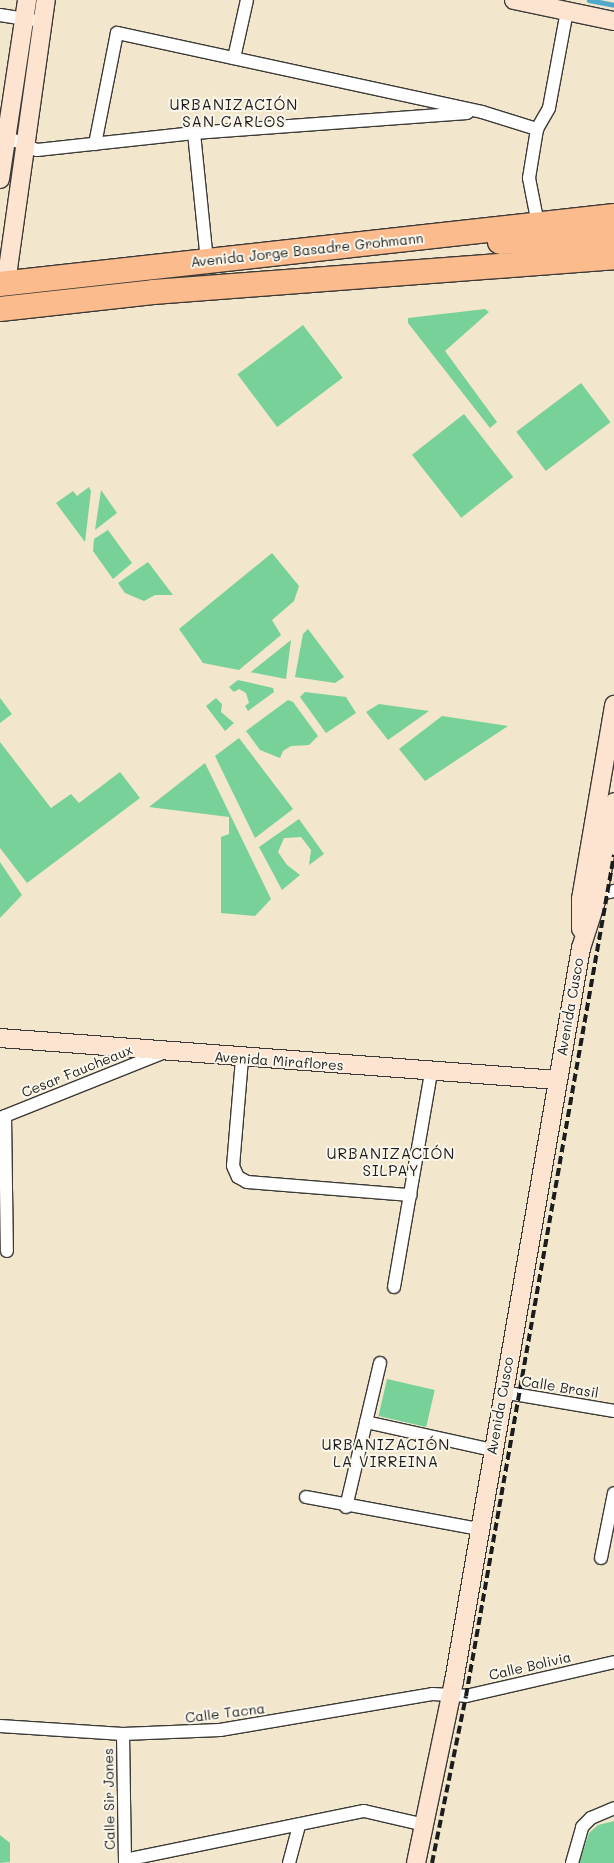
<!DOCTYPE html>
<meta charset="utf-8">
<style>
body{margin:0}
#map{position:relative;width:614px;height:1863px;overflow:hidden;background:#f2e6cc;font-family:Mali,sans-serif}
div>[style]{position:absolute}
[style*='--x']{left:calc(var(--x)*1px);top:calc(var(--y)*1px);width:calc(var(--w)*1px);rotate:calc(var(--a)*1deg)}
.green>*{inset:0;background:#77d198;transform-origin:0 0}
.stream>*{height:4.5px;margin:-2.25px;padding:0 2.25px;transform-origin:2.25px;border-radius:2.25px;background:#50a9cd}
.roads{filter:drop-shadow(1px 0 #3c3a36) drop-shadow(-1px 0 #3c3a36) drop-shadow(0 1px #3c3a36) drop-shadow(0 -1px #3c3a36)}
.street>*{height:12px;margin:-6px;padding:0 6px;transform-origin:6px;border-radius:6px;background:#fff}
.secondary>*{height:18px;margin:-9px;padding:0 9px;transform-origin:9px;border-radius:9px;background:#fde4d1}
.highway>*{height:24px;margin:-12px;padding:0 12px;transform-origin:12px;border-radius:12px;background:#fbbb8c}
.rail>*{height:4px;margin-top:-2px;transform-origin:0;background:repeating-linear-gradient(90deg,#1c1c1c 0 8px,transparent 0 12px)}
span{translate:-50% -50%;white-space:nowrap;text-align:center;line-height:1.15;-webkit-text-stroke:4px #fbf7ec;paint-order:stroke}
.street-label{font-size:14px;color:#1c1c1c}
.neighbourhood-label{font-size:15px;color:#1c1c1c;letter-spacing:1px}
</style>
<div id="map">
<div class="green">
<i style="clip-path:polygon(485px 309px,489px 312px,445px 351px,497px 422px,490px 428px,408px 323px,408px 318px)"></i>
<i style="left:303px;top:325px;width:66px;height:82px;rotate:53deg"></i>
<i style="left:581px;top:383px;width:49px;height:81px;rotate:53deg"></i>
<i style="left:464px;top:414px;width:80px;height:66px;rotate:52deg"></i>
<i style="clip-path:polygon(89px 487px,91px 491px,85px 542px,56px 503px,73px 491px,77px 496px)"></i>
<i style="clip-path:polygon(101px 490px,117px 513px,95px 530px)"></i>
<i style="clip-path:polygon(108px 530px,132px 563px,113px 579px,93px 551px,94px 539px)"></i>
<i style="clip-path:polygon(272px 553px,299px 586px,294px 601px,272px 620px,281px 635px,239px 670px,203px 663px,179px 629px)"></i>
<i style="clip-path:polygon(148px 562px,173px 595px,155px 595px,144px 601px,125px 593px,118px 583px)"></i>
<i style="clip-path:polygon(308px 629px,344px 677px,335px 683px,295px 677px,303px 634px)"></i>
<i style="clip-path:polygon(291px 640px,286px 679px,250px 672px,251px 672px)"></i>
<i style="clip-path:polygon(238px 680px,273px 688px,274px 692px,248px 711px,245px 706px,249px 703px,246px 693px,239px 689px,234px 692px,229px 687px)"></i>
<i style="clip-path:polygon(305px 692px,346px 697px,356px 713px,326px 733px,300px 697px)"></i>
<i style="clip-path:polygon(0 698px,12px 714px,0 723px)"></i>
<i style="clip-path:polygon(216px 698px,222px 704px,221px 712px,234px 723px,225px 731px,206px 706px)"></i>
<i style="clip-path:polygon(288px 700px,293px 702px,318px 736px,309px 745px,291px 746px,283px 751px,280px 758px,260px 750px,246px 731px)"></i>
<i style="clip-path:polygon(379px 704px,429px 711px,388px 740px,366px 712px)"></i>
<i style="clip-path:polygon(442px 716px,508px 726px,425px 781px,399px 749px)"></i>
<i style="clip-path:polygon(239px 738px,293px 809px,255px 838px,215px 756px)"></i>
<i style="clip-path:polygon(0 742px,51px 808px,71px 794px,79px 803px,120px 772px,140px 798px,27px 883px,0 848px)"></i>
<i style="clip-path:polygon(205px 763px,271px 899px,255px 916px,221px 913px,221px 837px,229px 834px,229px 817px,149px 807px)"></i>
<i style="clip-path:polygon(299px 819px,324px 854px,309px 865px,311px 850px,301px 837px,284px 838px,278px 852px,287px 865px,300px 875px,282px 890px,259px 847px)"></i>
<i style="clip-path:polygon(0 862px,22px 895px,0 918px)"></i>
<i style="left:387px;top:1379px;width:49px;height:38px;rotate:13deg"></i>
<i style="clip-path:polygon(614px 1821px,614px 1863px,579px 1863px,589px 1833px,598px 1825px)"></i>
<i style="clip-path:polygon(0 1835px,10px 1843px,10px 1862px,0 1863px)"></i>
</div>
<div class="stream">
<i style="--x:589;--y:0;--w:25;--a:11"></i>
</div>
<div class="roads">
<div class="street">
<i style="--x:0;--y:15;--w:32;--a:9"></i>
<i style="--x:234;--y:58;--w:59;--a:-77.4"></i>
<i style="--x:194;--y:133;--w:128;--a:84.2"></i>
<i style="--x:0;--y:134;--w:40;--a:23.4"></i>
<i style="--x:37;--y:150;--w:158;--a:-6.2"></i>
<i style="--x:194;--y:133;--w:274;--a:-4.2"></i>
<i style="--x:95;--y:144;--w:113;--a:-78.8"></i>
<i style="--x:117;--y:33;--w:373;--a:12.2"></i>
<i style="--x:482;--y:112;--w:58;--a:17.2"></i>
<i style="--x:538;--y:224;--w:47;--a:-101.1"></i>
<i style="--x:529;--y:178;--w:50;--a:-80.7"></i>
<i style="--x:537;--y:129;--w:24;--a:-60"></i>
<i style="--x:549;--y:108;--w:99;--a:-79.5"></i>
<i style="--x:592;--y:896;--w:23;--a:-13"></i>
<i style="--x:242;--y:1059;--w:107;--a:94.8"></i>
<i style="--x:233;--y:1166;--w:12;--a:66"></i>
<i style="--x:238;--y:1177;--w:10;--a:29"></i>
<i style="--x:247;--y:1182;--w:164;--a:4.6"></i>
<i style="--x:5;--y:1116;--w:135;--a:89.2"></i>
<i style="--x:0;--y:1118;--w:178;--a:-21.8"></i>
<i style="--x:394;--y:1287;--w:218;--a:-80.2"></i>
<i style="--x:502;--y:1392;--w:114;--a:9.6"></i>
<i style="--x:366;--y:1422;--w:129;--a:12.5"></i>
<i style="--x:306;--y:1497;--w:176;--a:10.5"></i>
<i style="--x:346;--y:1507;--w:148;--a:-76.7"></i>
<i style="--x:601;--y:1558;--w:66;--a:-78.7"></i>
<i style="--x:0;--y:1726;--w:123;--a:3.7"></i>
<i style="--x:123;--y:1734;--w:97;--a:-2.4"></i>
<i style="--x:220;--y:1730;--w:215;--a:-9.6"></i>
<i style="--x:432;--y:1694;--w:34;--a:3"></i>
<i style="--x:466;--y:1696;--w:152;--a:-12.9"></i>
<i style="--x:123;--y:1734;--w:129;--a:89.1"></i>
<i style="--x:125;--y:1860;--w:244;--a:-11.6"></i>
<i style="--x:364;--y:1811;--w:63;--a:12.9"></i>
<i style="--x:289;--y:1863;--w:38;--a:-75"></i>
<i style="--x:572;--y:1863;--w:37;--a:-74"></i>
<i style="--x:582;--y:1827;--w:13;--a:-45"></i>
<i style="--x:591;--y:1818;--w:25;--a:-23"></i>
</div>
<div class="secondary">
<i style="--x:514;--y:0;--w:102;--a:11.9"></i>
<i style="--x:0;--y:179;--w:181;--a:-81.4"></i>
<i style="--x:6;--y:283;--w:286;--a:-82"></i>
<i style="--x:581;--y:929;--w:30;--a:-90"></i>
<i style="--x:581;--y:899;--w:197;--a:-80.3"></i>
<i style="--x:0;--y:1038;--w:559;--a:4.31"></i>
<i style="--x:416;--y:1863;--w:186;--a:-78.2"></i>
<i style="--x:454;--y:1681;--w:744;--a:-80.17"></i>
<i style="--x:581;--y:948;--w:56;--a:-72.2"></i>
<i style="--x:598;--y:895;--w:94;--a:-80.2"></i>
</div>
<div class="highway">
<i style="--x:500;--y:242;--w:114;--a:-2.5"></i>
<i style="--x:0;--y:284;--w:618;--a:-6.32"></i>
<i style="--x:0;--y:309;--w:154;--a:-6.3"></i>
<i style="--x:153;--y:292;--w:462;--a:-4.3"></i>
</div>
</div>
<div class="rail">
<i style="--x:432;--y:1863;--w:170;--a:-78.5"></i>
<i style="--x:466;--y:1696;--w:854;--a:-80.02"></i>
</div>
<div class="street-label">
<span style="left:307px;top:250px;rotate:-6deg">Avenida Jorge Basadre Grohmann</span>
<span style="left:570px;top:1007px;rotate:-80deg">Avenida Cusco</span>
<span style="left:279px;top:1061px;rotate:4deg">Avenida Miraflores</span>
<span style="left:77px;top:1071px;rotate:-22deg">Cesar Faucheaux</span>
<span style="left:560px;top:1387px;rotate:9deg">Calle Brasil</span>
<span style="left:500px;top:1406px;rotate:-80deg">Avenida Cusco</span>
<span style="left:530px;top:1666px;rotate:-13deg">Calle Bolivia</span>
<span style="left:225px;top:1713px;rotate:-7deg">Calle Tacna</span>
<span style="left:109px;top:1799px;rotate:-91deg">Calle Sir Jones</span>
</div>
<div class="neighbourhood-label">
<span style="left:234px;top:113px">URBANIZACIÓN<br>SAN CARLOS</span>
<span style="left:391px;top:1162px">URBANIZACIÓN<br>SILPAY</span>
<span style="left:386px;top:1453px">URBANIZACIÓN<br>LA VIRREINA</span>
</div>
</div>
